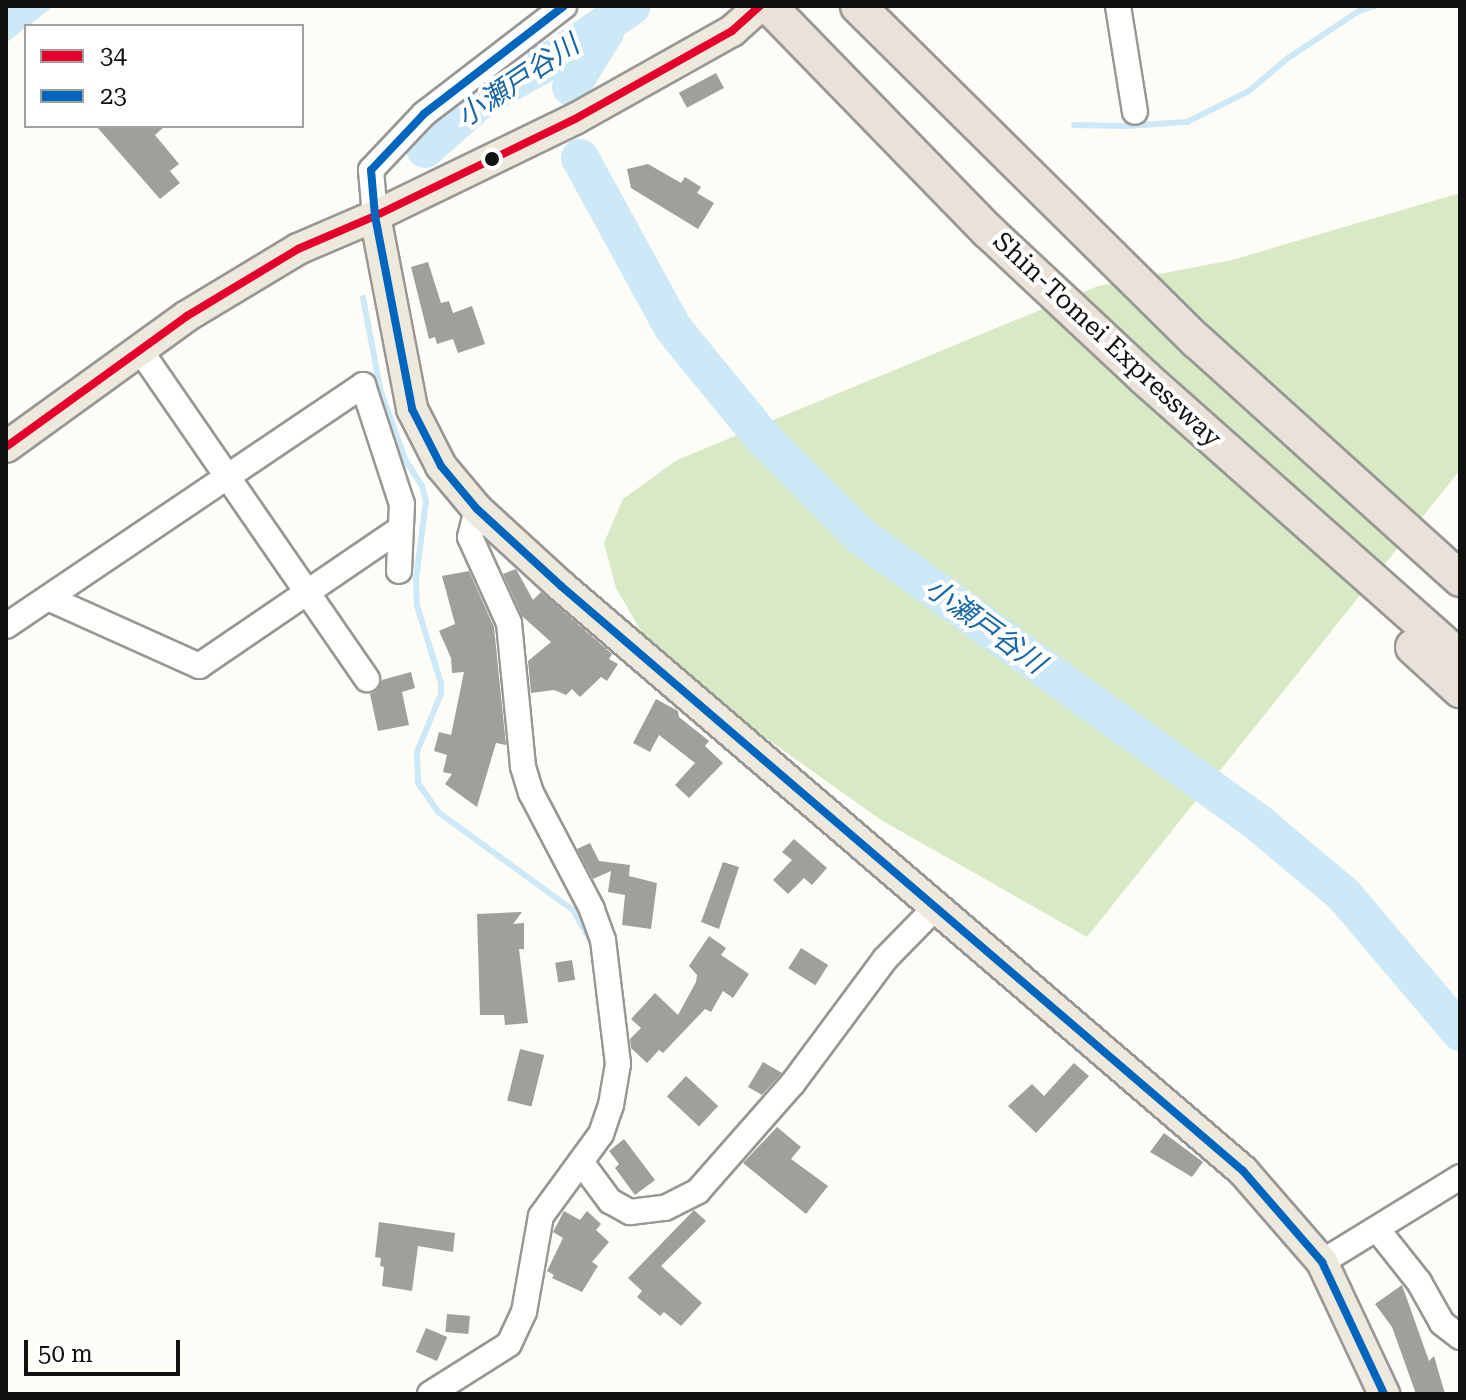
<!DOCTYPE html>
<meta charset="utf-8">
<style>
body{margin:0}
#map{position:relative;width:1466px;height:1400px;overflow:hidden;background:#fdfcf7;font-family:"Roboto Serif","Noto Sans JP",serif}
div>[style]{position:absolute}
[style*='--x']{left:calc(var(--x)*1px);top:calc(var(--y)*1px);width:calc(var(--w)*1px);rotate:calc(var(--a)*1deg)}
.forest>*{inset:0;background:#d8eac5}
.water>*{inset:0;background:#cde8f7}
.stream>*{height:6px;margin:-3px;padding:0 3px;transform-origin:3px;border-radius:3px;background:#cde8f7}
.river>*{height:38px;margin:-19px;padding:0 19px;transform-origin:19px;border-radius:19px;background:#cde8f7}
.building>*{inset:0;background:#a19f9c;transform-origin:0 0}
.roads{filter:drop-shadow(2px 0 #979795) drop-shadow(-2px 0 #979795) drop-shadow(0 2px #979795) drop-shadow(0 -2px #979795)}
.minor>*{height:24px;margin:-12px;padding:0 12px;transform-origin:12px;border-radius:12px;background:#fffffe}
.major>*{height:30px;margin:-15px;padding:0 15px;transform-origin:15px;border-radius:15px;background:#ede9dc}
.highway>*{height:34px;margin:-17px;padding:0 17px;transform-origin:17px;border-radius:17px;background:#eae1d8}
.bus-1>*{height:8px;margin:-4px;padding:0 4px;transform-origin:4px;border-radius:4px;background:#e4002b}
.bus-2>*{height:8px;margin:-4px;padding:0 4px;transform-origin:4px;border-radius:4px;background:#0065bd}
.dots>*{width:22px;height:22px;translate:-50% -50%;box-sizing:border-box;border:4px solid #fff;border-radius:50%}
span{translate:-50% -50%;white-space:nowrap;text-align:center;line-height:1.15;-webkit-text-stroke:8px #fff;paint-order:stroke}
.street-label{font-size:26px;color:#111}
.water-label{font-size:28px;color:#1768a6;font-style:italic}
.frame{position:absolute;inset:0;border:8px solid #111;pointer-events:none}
.legend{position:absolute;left:24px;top:24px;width:280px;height:104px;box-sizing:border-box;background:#fff;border:2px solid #a0a0a0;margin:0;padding:10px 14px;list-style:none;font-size:24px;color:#111}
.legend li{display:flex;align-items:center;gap:16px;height:40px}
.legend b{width:40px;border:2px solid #a0a0a0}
.scale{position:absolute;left:24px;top:1340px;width:156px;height:36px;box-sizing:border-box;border:4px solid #111;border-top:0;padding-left:10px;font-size:24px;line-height:28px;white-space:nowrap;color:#111;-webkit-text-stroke:6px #fff;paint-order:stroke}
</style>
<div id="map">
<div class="forest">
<i style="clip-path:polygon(1460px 193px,1460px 470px,1087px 937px,881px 820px,686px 681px,649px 645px,616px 588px,604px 543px,623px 499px,677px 460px,1098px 286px,1232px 260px)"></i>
</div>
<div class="water">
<i style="clip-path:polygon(6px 6px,54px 6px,6px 43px)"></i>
</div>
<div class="stream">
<i style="--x:1074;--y:125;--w:53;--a:1.1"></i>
<i style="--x:1127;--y:126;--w:60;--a:-3.8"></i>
<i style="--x:1187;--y:122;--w:69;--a:-26.6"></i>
<i style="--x:1249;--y:91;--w:51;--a:-40.2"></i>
<i style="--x:1288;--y:58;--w:85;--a:-33.5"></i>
<i style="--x:1359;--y:11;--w:16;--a:-18"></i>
<i style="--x:363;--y:298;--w:96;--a:79.2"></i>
<i style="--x:381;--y:392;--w:71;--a:70.3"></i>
<i style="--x:405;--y:459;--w:32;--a:58"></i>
<i style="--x:422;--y:486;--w:16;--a:75"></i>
<i style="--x:426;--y:501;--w:79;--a:97.3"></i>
<i style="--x:416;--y:579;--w:27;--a:88"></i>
<i style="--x:417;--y:606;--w:81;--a:72.7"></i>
<i style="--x:441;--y:683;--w:11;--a:90"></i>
<i style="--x:441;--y:694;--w:63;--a:112.5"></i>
<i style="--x:417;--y:752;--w:31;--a:88"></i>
<i style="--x:418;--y:783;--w:35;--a:55"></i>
<i style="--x:438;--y:812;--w:167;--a:36"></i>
<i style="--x:573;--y:910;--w:36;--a:60"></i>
</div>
<div class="river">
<i style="--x:571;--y:87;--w:65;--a:-58.3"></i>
<i style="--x:425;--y:149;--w:75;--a:-41.8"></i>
<i style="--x:481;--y:99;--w:94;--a:-29.3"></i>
<i style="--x:563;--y:53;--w:83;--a:-34.3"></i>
<i style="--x:580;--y:158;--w:194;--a:61.3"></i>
<i style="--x:673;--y:328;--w:141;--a:50.8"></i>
<i style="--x:762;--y:437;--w:141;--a:45"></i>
<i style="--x:862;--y:537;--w:492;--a:35.8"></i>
<i style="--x:1261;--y:825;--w:109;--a:40.1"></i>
<i style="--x:1344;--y:895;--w:180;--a:49.7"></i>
</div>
<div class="building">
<i style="left:716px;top:73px;width:17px;height:42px;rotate:62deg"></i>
<i style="clip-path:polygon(96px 126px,165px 126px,155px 135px,179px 164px,170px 171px,180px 183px,160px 199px)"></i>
<i style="clip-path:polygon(648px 164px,681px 183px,685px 177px,701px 187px,697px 193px,714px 203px,698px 229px,631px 188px,627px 169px)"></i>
<i style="clip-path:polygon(428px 262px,441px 303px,449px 301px,453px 313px,472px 306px,485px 344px,458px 353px,453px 339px,437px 344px,435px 337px,429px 339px,411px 267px)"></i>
<i style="clip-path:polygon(516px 569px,533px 600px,541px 592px,612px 654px,609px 659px,618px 664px,607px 681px,601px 677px,580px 697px,572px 689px,566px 695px,554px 690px,531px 693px,528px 661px,551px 642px,522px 616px,503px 574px)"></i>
<i style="clip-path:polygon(469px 571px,494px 627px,506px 745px,496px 743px,477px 807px,445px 784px,452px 774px,443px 772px,447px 755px,434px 751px,439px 732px,451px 735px,464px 672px,452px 673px,451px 658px,439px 631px,455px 624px,442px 576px)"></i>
<i style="clip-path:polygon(411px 672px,415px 688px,402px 692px,409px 725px,378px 731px,370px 694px,376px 691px,382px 680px)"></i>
<i style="clip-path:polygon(656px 699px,678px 711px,679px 717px,709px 741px,705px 746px,723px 763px,689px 798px,675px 785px,695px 763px,659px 735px,650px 752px,633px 743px)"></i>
<i style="clip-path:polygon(794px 839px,827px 868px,812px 885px,804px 878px,788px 894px,773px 880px,792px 860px,782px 852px)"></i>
<i style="clip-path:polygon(590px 843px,599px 861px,630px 865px,629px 876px,657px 883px,651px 929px,622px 925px,625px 895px,608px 892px,611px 871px,593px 879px,577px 849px)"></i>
<i style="clip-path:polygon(723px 862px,739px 867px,719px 929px,701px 922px)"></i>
<i style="clip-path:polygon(522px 912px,513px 924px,524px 923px,524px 949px,519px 949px,528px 1023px,505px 1025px,504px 1015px,480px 1015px,477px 914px)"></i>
<i style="clip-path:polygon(709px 936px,726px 948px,721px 955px,749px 974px,733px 998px,723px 991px,711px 1012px,705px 1009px,663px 1053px,659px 1050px,647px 1063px,631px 1048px,630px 1039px,641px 1028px,631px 1019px,655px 993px,678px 1015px,696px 982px,697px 975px,689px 966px)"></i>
<i style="left:801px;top:948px;width:32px;height:24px;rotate:32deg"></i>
<i style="left:572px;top:960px;width:20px;height:17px;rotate:81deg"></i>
<i style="left:520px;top:1049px;width:25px;height:53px;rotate:14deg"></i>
<i style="clip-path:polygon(763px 1062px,782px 1073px,762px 1095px,748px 1087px)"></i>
<i style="clip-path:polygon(1074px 1063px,1089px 1076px,1036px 1133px,1008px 1106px,1032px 1084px,1044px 1096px)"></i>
<i style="left:686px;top:1076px;width:44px;height:28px;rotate:43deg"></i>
<i style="clip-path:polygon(777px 1127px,801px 1147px,791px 1159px,828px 1186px,806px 1214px,743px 1163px)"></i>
<i style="clip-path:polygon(1164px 1133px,1203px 1162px,1192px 1177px,1150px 1152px)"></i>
<i style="clip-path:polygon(624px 1139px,655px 1180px,635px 1195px,615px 1168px,619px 1164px,609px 1151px)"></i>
<i style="clip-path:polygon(694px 1210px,706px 1221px,661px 1266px,702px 1303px,681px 1326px,664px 1312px,660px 1316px,637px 1297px,642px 1291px,628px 1278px)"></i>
<i style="clip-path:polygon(564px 1211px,580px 1220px,587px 1211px,601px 1224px,596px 1230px,609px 1242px,592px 1262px,598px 1266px,582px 1292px,552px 1278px,554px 1275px,547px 1271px,563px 1238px,553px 1232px)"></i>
<i style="clip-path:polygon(379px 1222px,455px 1233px,453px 1252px,418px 1246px,412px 1291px,382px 1286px,384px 1267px,380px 1266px,381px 1258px,375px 1257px)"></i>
<i style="clip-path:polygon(1402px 1285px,1429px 1361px,1434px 1356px,1445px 1394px,1416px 1394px,1392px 1327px,1375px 1304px)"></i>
<i style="left:447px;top:1314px;width:23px;height:18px;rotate:5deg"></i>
<i style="left:426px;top:1328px;width:23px;height:26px;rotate:23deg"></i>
</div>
<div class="roads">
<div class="minor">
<i style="--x:1118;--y:6;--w:107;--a:80.9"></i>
<i style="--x:375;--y:216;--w:46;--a:-95"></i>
<i style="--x:371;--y:170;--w:77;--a:-46.6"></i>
<i style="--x:424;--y:114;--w:177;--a:-37.6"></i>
<i style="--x:140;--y:350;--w:400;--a:55.4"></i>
<i style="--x:48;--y:598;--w:166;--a:24.2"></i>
<i style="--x:199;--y:666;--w:243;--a:-34.3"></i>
<i style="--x:6;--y:626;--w:431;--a:-34"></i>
<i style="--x:363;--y:385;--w:125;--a:71.9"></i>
<i style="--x:402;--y:504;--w:67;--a:92.6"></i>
<i style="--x:581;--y:1162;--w:49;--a:53.4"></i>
<i style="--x:610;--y:1201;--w:23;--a:29"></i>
<i style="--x:630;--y:1212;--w:35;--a:-7"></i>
<i style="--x:665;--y:1208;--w:37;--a:-27"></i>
<i style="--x:698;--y:1191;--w:144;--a:-48.7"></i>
<i style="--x:793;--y:1083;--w:154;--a:-53.4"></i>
<i style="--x:885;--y:959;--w:73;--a:-45.6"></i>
<i style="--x:1377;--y:1229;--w:68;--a:51.6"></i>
<i style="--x:1419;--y:1282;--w:47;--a:60.7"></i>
<i style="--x:1442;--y:1323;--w:23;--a:38"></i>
<i style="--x:1322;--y:1262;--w:162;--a:-31.6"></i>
<i style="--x:430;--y:1394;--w:93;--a:-32.3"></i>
<i style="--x:509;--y:1344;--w:35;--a:-65"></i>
<i style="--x:524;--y:1312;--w:97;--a:-80"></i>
<i style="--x:541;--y:1216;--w:102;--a:-53.8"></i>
<i style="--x:601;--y:1134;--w:31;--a:-71"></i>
<i style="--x:611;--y:1105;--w:42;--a:-80.3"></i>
<i style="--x:618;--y:1064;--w:125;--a:-96.9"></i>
<i style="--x:603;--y:940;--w:33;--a:-110"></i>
<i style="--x:592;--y:909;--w:131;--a:-117.7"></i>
<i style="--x:531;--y:793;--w:28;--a:-107"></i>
<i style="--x:523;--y:766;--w:144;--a:-95.6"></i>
<i style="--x:509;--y:623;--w:94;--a:-114.4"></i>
<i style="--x:470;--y:537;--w:29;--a:-76"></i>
</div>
<div class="major">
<i style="--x:375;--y:216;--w:197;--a:79.1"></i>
<i style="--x:412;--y:409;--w:64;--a:63"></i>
<i style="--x:441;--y:466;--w:56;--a:50.1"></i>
<i style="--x:477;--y:509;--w:114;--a:42.5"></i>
<i style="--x:561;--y:586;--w:899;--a:40.62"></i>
<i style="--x:1243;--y:1171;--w:121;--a:49"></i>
<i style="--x:1322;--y:1262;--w:146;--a:64.8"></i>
<i style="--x:6;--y:447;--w:223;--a:-35.9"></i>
<i style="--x:187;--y:316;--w:130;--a:-31.1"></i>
<i style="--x:298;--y:249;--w:84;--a:-23.2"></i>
<i style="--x:375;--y:216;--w:222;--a:-25.9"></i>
<i style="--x:575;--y:119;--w:180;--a:-29.3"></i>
<i style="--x:732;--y:31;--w:38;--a:-42"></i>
</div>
<div class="highway">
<i style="--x:769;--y:6;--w:314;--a:45.8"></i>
<i style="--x:988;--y:231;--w:215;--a:43.1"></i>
<i style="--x:1145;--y:378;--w:421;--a:41.6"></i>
<i style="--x:858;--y:6;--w:477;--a:44.7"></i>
<i style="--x:1197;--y:341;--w:355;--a:42.1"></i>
<i style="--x:1413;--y:647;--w:64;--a:42.5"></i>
</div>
</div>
<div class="bus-1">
<i style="--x:6;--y:447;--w:223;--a:-35.9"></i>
<i style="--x:187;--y:316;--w:130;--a:-31.1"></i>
<i style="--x:298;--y:249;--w:84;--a:-23.2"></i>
<i style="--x:375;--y:216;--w:222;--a:-25.9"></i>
<i style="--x:575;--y:119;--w:180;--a:-29.3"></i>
<i style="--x:732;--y:31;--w:38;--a:-42"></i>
</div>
<div class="bus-2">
<i style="--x:564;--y:6;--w:177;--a:142.4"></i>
<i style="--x:424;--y:114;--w:77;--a:133.4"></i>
<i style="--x:371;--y:170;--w:46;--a:85"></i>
<i style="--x:375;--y:216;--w:197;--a:79.1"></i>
<i style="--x:412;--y:409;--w:64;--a:63"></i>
<i style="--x:441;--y:466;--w:56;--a:50.1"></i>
<i style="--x:477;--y:509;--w:114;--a:42.5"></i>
<i style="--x:561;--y:586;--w:899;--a:40.62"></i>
<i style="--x:1243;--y:1171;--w:121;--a:49"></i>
<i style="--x:1322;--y:1262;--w:146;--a:64.8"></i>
</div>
<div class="dots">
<i style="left:492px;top:159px;background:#111"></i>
</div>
<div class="street-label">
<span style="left:1107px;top:340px;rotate:43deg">Shin-Tomei Expressway</span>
</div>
<div class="water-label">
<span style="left:518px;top:81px;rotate:-34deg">小瀬戸谷川</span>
<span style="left:985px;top:626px;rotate:36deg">小瀬戸谷川</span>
</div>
<div class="frame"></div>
<ul class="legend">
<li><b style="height:10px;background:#e4002b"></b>34</li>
<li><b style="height:10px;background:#0065bd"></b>23</li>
</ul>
<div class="scale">50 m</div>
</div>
